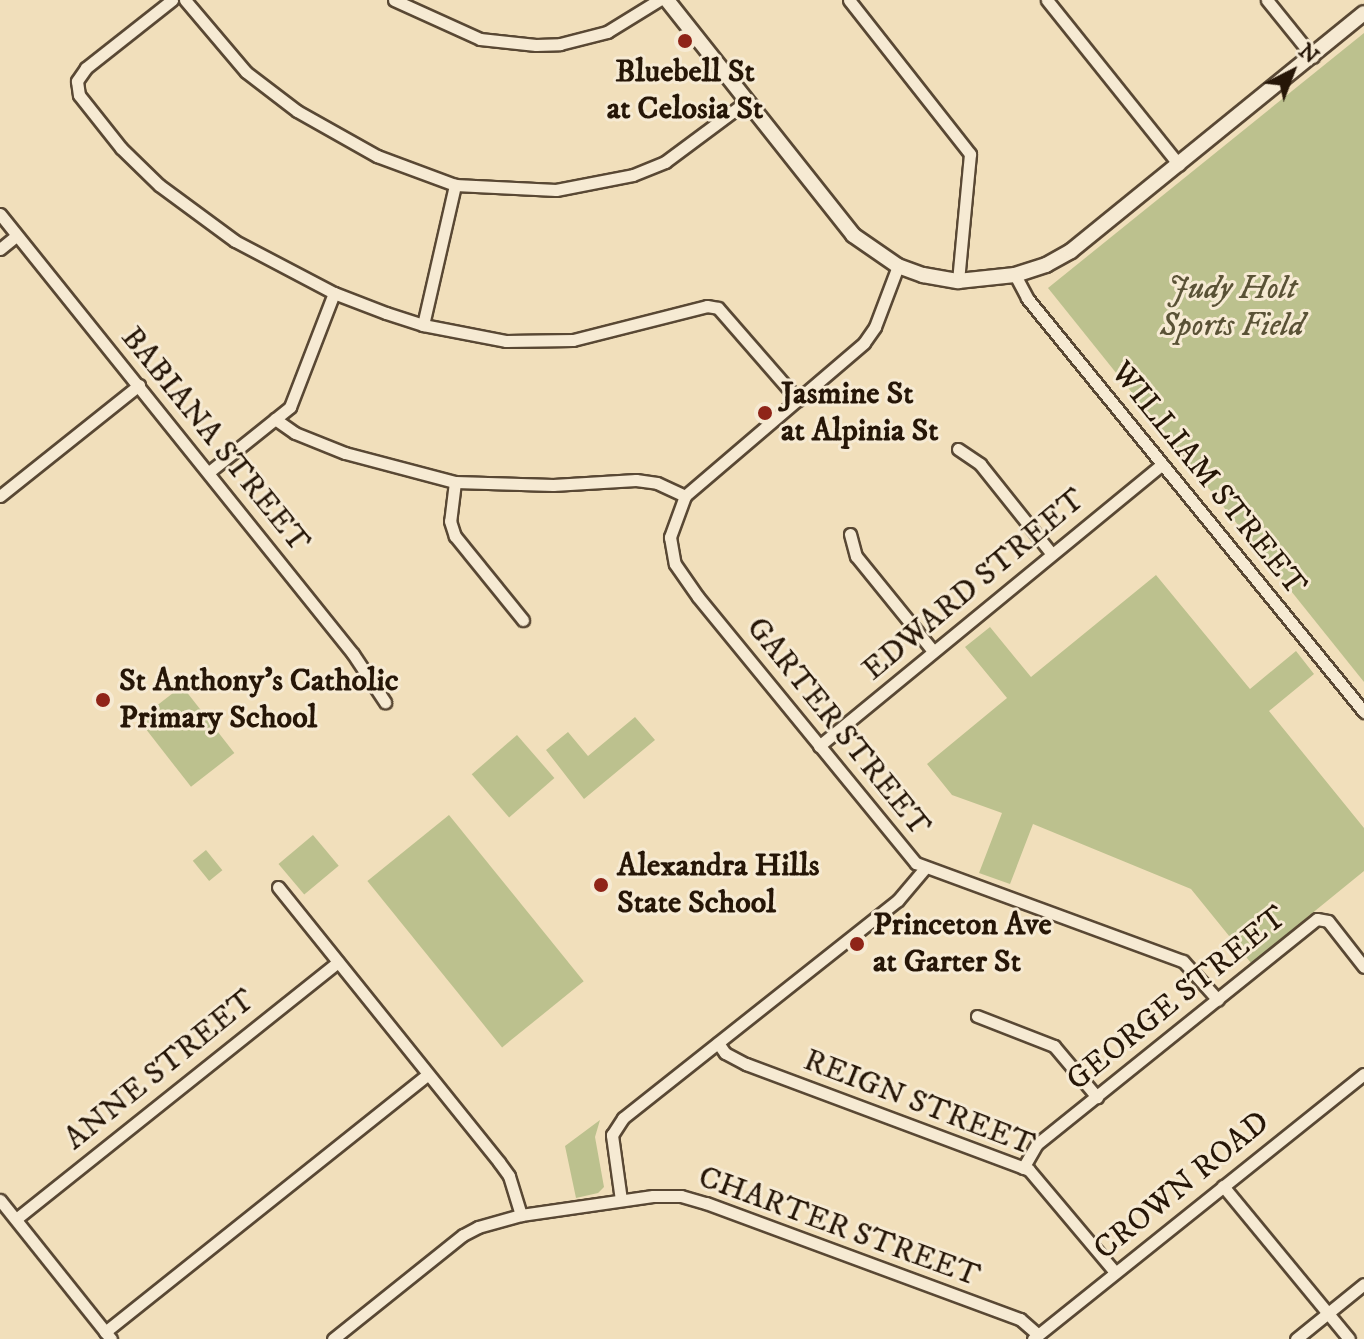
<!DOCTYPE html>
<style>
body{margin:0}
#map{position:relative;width:1364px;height:1339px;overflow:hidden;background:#f1dfbb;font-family:"IM FELL DW Pica",serif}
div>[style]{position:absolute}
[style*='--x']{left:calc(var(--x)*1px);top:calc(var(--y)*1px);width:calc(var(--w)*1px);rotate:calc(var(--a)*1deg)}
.green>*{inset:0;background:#bcc18e;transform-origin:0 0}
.roads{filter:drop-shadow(2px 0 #594834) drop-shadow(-2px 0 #594834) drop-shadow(0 2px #594834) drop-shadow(0 -2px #594834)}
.minor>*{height:11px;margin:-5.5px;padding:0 5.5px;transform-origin:5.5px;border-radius:5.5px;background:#f6ead3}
.tertiary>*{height:14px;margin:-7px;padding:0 7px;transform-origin:7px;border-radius:7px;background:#f6ead3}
.dots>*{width:22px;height:22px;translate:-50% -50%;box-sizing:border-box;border:4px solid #f6ead3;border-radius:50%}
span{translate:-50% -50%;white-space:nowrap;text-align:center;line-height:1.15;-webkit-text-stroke:6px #f6ead3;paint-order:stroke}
.poi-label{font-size:32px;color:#261607;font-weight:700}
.left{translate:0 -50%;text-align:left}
.park-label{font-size:32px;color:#5a5236;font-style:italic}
.street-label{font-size:32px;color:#261607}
.north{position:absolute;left:1252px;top:32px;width:80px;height:80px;-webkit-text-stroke:6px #f6ead3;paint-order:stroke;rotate:42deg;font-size:22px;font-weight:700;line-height:32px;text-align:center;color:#261607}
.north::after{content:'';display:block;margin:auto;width:28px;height:36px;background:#261607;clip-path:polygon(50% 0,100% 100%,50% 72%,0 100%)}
</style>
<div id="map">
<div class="green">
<i style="clip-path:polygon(1364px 33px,1364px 682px,1048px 288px)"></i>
<i style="clip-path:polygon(1156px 575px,1250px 689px,1296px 651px,1314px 674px,1269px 711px,1364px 828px,1364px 871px,1251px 963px,1191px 889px,1033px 824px,1010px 884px,979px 873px,1002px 813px,952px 795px,927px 764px,1007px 698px,965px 647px,990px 627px,1031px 677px)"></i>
<i style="left:182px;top:686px;width:85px;height:55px;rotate:52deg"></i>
<i style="clip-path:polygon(635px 717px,655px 740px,584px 799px,546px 750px,568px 732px,588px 756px)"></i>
<i style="left:517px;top:735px;width:57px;height:60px;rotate:49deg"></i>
<i style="left:449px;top:815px;width:214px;height:105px;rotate:51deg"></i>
<i style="left:313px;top:835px;width:40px;height:45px;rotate:50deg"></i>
<i style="left:206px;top:850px;width:26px;height:17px;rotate:51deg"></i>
<i style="clip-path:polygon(600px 1120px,595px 1137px,604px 1187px,598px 1193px,576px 1198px,565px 1146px)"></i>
</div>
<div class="roads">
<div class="minor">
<i style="--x:172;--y:0;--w:110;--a:141.7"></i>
<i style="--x:86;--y:68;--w:16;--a:125"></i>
<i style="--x:77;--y:81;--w:14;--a:82"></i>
<i style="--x:79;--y:95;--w:68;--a:51.6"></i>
<i style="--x:121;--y:148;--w:53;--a:44.2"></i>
<i style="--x:159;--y:185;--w:94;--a:36.4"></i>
<i style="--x:235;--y:241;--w:112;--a:27.7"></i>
<i style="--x:334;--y:293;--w:56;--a:21"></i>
<i style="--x:386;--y:313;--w:39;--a:18"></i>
<i style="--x:423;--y:325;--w:85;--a:10.9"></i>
<i style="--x:506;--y:341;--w:67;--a:-0.9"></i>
<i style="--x:573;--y:340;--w:138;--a:-14.2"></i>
<i style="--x:707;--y:306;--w:11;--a:10"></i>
<i style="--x:718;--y:308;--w:122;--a:49"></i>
<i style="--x:185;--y:0;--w:94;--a:49.7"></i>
<i style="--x:246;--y:72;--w:64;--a:37.4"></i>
<i style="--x:297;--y:111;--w:92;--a:29.4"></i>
<i style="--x:377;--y:156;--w:83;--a:20.4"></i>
<i style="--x:455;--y:185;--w:101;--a:2.8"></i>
<i style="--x:556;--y:190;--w:78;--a:-11"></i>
<i style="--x:633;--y:175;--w:35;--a:-22"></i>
<i style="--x:665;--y:162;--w:102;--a:-36.6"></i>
<i style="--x:394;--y:0;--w:94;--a:24.4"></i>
<i style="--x:480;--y:39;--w:56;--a:6.1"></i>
<i style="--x:536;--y:45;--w:24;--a:-2"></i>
<i style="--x:560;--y:44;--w:49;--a:-14.3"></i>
<i style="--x:607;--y:32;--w:61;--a:-31.6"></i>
<i style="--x:849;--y:0;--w:196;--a:51.8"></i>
<i style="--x:970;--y:154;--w:128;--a:95.4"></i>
<i style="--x:1047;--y:0;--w:211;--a:51.3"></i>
<i style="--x:1267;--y:0;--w:73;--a:51.1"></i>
<i style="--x:0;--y:214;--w:564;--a:51.26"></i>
<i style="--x:353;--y:654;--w:58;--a:56.3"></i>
<i style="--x:0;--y:249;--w:21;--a:-39"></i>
<i style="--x:898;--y:266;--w:65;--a:110.7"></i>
<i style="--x:875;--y:327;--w:19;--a:125"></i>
<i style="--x:864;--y:343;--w:235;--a:139.5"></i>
<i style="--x:685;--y:496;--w:44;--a:110.1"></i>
<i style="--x:670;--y:537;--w:27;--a:80"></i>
<i style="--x:675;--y:564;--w:40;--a:55.1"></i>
<i style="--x:698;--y:597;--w:344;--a:50.7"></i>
<i style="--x:916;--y:863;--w:284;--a:20.2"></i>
<i style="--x:1183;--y:961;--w:52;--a:48.1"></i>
<i style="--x:1015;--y:275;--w:26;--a:62"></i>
<i style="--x:1027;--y:298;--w:534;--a:50.85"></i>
<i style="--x:423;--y:325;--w:144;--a:-77.1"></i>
<i style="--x:275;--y:419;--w:24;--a:35"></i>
<i style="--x:295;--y:433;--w:54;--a:21.8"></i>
<i style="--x:345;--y:453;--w:114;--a:14.8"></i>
<i style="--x:455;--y:482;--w:98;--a:1.8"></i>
<i style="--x:553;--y:485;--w:83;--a:-3.4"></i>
<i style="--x:636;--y:480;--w:21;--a:8"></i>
<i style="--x:657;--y:483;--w:31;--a:25"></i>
<i style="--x:958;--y:449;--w:27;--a:34"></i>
<i style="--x:980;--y:464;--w:114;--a:51.4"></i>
<i style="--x:209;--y:472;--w:104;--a:-38.7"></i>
<i style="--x:290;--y:407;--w:122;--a:-68.9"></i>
<i style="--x:455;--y:482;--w:39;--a:97"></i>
<i style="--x:450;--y:521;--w:16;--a:72"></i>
<i style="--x:455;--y:536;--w:108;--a:51"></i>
<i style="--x:0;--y:496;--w:178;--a:-38.6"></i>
<i style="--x:850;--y:534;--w:23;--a:75"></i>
<i style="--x:856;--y:556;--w:122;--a:51"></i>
<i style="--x:819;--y:746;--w:444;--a:-39.4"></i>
<i style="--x:278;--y:887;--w:353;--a:51.2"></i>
<i style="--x:499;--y:1162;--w:17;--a:54"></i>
<i style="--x:509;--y:1176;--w:41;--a:72.9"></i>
<i style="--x:977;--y:1016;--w:83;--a:21.3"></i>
<i style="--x:1054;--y:1046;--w:67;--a:49.9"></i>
<i style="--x:718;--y:1043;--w:12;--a:55"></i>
<i style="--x:725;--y:1053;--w:24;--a:28"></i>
<i style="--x:746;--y:1064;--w:302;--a:20.5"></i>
<i style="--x:1029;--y:1170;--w:133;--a:49.9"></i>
<i style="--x:1023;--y:1168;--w:28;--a:-60"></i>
<i style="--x:1037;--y:1144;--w:359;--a:-38.8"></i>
<i style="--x:1317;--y:919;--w:11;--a:10"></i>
<i style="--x:1328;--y:921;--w:58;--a:52"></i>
<i style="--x:1223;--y:1186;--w:198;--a:50.5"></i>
<i style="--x:0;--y:1200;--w:178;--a:51.4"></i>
<i style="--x:621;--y:1200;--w:66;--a:-97.9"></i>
<i style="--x:612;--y:1135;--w:20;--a:-57"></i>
<i style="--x:623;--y:1118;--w:351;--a:-38.4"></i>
<i style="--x:898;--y:900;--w:42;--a:-49.8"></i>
<i style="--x:16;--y:1219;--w:412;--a:-38.6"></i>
<i style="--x:105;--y:1332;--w:413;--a:-38.6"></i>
<i style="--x:333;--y:1339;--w:166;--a:-38.7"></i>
<i style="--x:463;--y:1235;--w:17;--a:-28"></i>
<i style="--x:478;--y:1227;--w:45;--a:-15.6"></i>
<i style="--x:521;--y:1215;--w:133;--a:-8.2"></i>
<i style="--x:653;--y:1196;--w:28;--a:0"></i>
<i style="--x:681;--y:1196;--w:26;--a:16"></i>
<i style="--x:706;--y:1203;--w:335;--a:20.3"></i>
<i style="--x:1020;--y:1319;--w:23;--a:41"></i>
<i style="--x:1033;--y:1339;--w:424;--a:-38.7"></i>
<i style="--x:1296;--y:1339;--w:87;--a:-39"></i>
</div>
<div class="tertiary">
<i style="--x:667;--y:0;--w:300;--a:51.6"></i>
<i style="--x:853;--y:235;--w:55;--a:34.6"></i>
<i style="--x:898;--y:266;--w:27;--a:20"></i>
<i style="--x:923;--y:275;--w:36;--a:10"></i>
<i style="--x:958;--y:281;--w:57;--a:-6"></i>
<i style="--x:1015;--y:275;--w:33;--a:-18"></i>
<i style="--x:1046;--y:265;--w:29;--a:-29"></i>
<i style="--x:1071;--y:251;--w:377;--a:-39.1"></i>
</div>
</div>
<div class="dots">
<i style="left:685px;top:41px;background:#8f2418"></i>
<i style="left:765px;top:413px;background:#8f2418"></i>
<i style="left:103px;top:700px;background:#8f2418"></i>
<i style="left:601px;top:885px;background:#8f2418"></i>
<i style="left:857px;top:944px;background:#8f2418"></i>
</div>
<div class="poi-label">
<span style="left:685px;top:91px">Bluebell St<br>at Celosia St</span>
<span class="left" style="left:781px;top:413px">Jasmine St<br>at Alpinia St</span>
<span class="left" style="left:119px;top:700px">St Anthony's Catholic<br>Primary School</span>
<span class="left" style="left:617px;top:885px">Alexandra Hills<br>State School</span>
<span class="left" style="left:873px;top:944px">Princeton Ave<br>at Garter St</span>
</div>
<div class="park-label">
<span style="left:1232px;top:308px">Judy Holt<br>Sports Field</span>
</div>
<div class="street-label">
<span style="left:215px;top:440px;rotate:51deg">BABIANA STREET</span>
<span style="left:1208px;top:479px;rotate:51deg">WILLIAM STREET</span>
<span style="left:974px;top:585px;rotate:-40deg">EDWARD STREET</span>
<span style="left:838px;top:727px;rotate:51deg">GARTER STREET</span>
<span style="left:1177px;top:999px;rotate:-39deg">GEORGE STREET</span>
<span style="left:160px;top:1070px;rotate:-39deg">ANNE STREET</span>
<span style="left:919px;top:1103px;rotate:21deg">REIGN STREET</span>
<span style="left:1182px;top:1186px;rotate:-39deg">CROWN ROAD</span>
<span style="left:839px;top:1227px;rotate:20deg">CHARTER STREET</span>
</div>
<div class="north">N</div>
</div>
